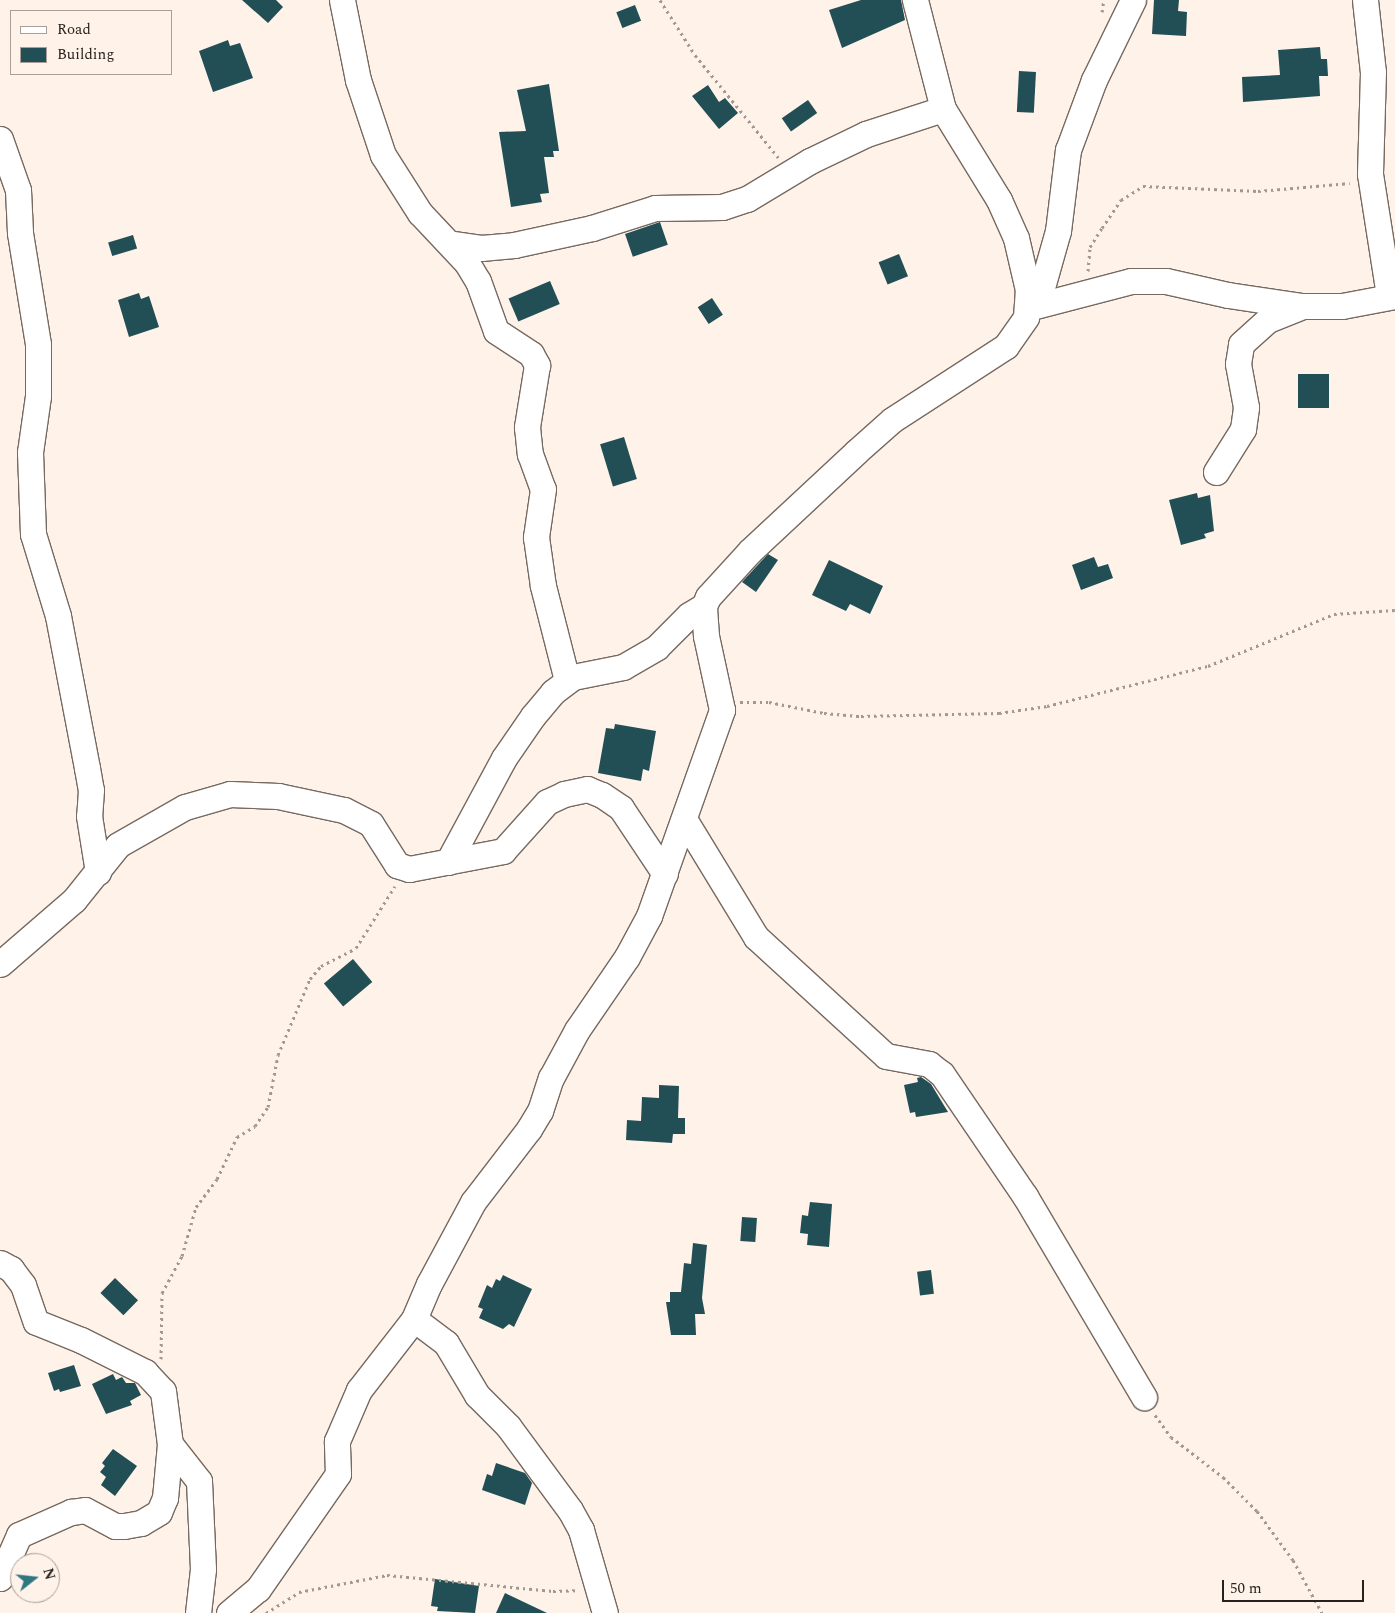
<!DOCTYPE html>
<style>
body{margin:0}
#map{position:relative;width:1395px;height:1613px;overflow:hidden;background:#fef2e9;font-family:Spectral,serif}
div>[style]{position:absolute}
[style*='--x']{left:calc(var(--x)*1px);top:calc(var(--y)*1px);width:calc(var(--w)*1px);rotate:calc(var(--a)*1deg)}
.building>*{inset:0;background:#224f55;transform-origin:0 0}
.path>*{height:3px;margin-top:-1.5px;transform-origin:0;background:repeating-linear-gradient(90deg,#a19891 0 2.5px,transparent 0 6.5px)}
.roads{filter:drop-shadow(1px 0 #766960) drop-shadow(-1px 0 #766960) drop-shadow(0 1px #766960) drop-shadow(0 -1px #766960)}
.minor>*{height:25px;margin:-12.5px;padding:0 12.5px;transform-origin:12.5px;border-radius:12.5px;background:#fff}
span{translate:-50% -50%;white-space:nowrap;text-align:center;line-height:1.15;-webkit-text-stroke:5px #fef2e9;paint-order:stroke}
.legend{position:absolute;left:10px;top:10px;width:162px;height:65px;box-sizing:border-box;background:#fef2e9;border:1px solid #a89f98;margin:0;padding:6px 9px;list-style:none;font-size:15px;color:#27221e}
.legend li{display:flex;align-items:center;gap:10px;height:25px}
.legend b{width:25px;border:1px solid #a89f98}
.north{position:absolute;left:10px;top:1553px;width:50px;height:50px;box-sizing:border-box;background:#fef2e9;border:1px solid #a89f98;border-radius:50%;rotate:74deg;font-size:14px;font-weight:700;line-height:20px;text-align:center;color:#27221e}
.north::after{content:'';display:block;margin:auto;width:18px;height:22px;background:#307781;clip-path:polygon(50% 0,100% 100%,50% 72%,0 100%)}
.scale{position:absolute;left:1222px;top:1580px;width:142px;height:22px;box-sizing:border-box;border:2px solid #27221e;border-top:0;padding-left:6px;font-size:15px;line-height:18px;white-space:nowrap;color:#27221e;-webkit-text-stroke:4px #fef2e9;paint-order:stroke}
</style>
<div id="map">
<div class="building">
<i style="clip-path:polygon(242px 0,276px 0,283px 7px,268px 23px)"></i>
<i style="clip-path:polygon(861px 0,901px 0,905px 20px,842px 48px,829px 10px)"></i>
<i style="clip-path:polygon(1154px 0,1179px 0,1178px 11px,1187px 12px,1186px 36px,1152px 34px)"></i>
<i style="left:635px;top:5px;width:17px;height:20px;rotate:69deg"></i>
<i style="clip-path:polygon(228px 40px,230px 46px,240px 43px,253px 78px,213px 92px,199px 51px)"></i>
<i style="clip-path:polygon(1320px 47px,1321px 59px,1327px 59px,1328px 76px,1319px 76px,1320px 96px,1243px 102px,1242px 77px,1280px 75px,1278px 50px)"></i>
<i style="left:1019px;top:71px;width:17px;height:41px;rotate:3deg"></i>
<i style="clip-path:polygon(549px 84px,559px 151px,553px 151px,554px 157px,544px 157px,549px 193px,540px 194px,542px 202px,511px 207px,499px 132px,526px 131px,517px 90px)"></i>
<i style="clip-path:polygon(708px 85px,719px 102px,725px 98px,738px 113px,719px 129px,692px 96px)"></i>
<i style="left:808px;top:100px;width:16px;height:32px;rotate:55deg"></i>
<i style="left:660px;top:222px;width:24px;height:37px;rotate:71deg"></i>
<i style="left:133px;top:235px;width:14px;height:26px;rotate:73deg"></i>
<i style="left:899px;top:254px;width:24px;height:22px;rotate:68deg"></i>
<i style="left:550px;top:281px;width:25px;height:45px;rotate:67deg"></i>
<i style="clip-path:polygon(139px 293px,141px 299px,149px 296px,159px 327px,129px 337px,118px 300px)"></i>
<i style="left:712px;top:298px;width:20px;height:17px;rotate:57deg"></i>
<i style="left:1298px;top:374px;width:31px;height:34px"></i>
<i style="left:624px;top:437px;width:44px;height:25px;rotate:73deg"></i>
<i style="clip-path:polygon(1197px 493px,1198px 498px,1210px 495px,1214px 531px,1204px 534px,1206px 538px,1181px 545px,1169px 500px)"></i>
<i style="clip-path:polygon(768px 554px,778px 560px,756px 592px,742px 582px)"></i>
<i style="clip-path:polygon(1094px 557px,1098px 567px,1108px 564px,1113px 578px,1081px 590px,1072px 565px)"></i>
<i style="clip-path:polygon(829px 560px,883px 586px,870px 614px,850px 604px,846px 611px,812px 595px)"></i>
<i style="clip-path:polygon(615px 724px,656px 731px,649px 771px,643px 769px,641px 781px,598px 773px,606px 728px,614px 729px)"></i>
<i style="left:353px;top:959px;width:30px;height:38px;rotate:50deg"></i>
<i style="clip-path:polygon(921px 1077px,931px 1084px,948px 1112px,916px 1117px,915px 1112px,910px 1113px,904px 1085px,918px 1082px,917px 1078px)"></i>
<i style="clip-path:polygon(659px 1085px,679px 1086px,678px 1118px,685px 1118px,685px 1134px,673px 1134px,672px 1143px,626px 1140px,627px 1120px,641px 1121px,642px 1097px,659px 1098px)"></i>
<i style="clip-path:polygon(810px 1202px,832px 1204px,829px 1247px,807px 1245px,808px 1234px,800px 1233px,802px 1215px,808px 1216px)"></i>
<i style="left:742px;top:1217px;width:15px;height:24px;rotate:4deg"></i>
<i style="clip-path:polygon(693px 1243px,707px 1245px,702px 1298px,705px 1314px,695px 1314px,696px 1335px,671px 1335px,666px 1302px,670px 1302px,670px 1292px,681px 1292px,684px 1263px,691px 1264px)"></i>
<i style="left:931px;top:1270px;width:24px;height:14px;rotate:83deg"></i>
<i style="clip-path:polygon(503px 1275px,532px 1289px,514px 1327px,509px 1324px,503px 1329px,479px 1318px,483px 1309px,478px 1307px,487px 1285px,492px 1288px,496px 1279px,500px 1281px)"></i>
<i style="left:115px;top:1278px;width:32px;height:21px;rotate:44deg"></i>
<i style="clip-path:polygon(74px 1365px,81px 1386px,60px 1392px,59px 1389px,54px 1391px,48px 1373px)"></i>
<i style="clip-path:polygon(113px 1374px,116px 1380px,122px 1377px,126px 1383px,135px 1383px,141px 1395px,130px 1401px,132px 1405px,106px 1414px,92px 1384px)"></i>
<i style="clip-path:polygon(113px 1449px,137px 1466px,115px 1496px,101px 1485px,106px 1477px,100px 1472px,105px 1466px,102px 1463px)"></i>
<i style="clip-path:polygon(496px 1463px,525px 1473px,532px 1483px,525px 1505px,482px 1490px,487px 1474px,492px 1476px)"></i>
<i style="clip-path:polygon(435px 1579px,479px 1586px,475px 1613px,437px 1611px,438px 1607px,431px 1606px)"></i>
<i style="clip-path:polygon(505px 1593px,547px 1613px,496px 1613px)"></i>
</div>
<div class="path">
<i style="--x:660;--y:0;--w:65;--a:57.5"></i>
<i style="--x:695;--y:55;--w:132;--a:50.9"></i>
<i style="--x:1102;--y:12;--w:12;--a:-81"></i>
<i style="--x:1088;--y:271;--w:24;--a:-85"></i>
<i style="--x:1090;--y:247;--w:22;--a:-58"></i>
<i style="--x:1102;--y:228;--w:34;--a:-56"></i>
<i style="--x:1121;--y:200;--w:26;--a:-32"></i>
<i style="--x:1143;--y:186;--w:115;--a:2.5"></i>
<i style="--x:1258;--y:191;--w:92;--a:-5"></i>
<i style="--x:740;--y:702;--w:29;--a:0"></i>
<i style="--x:769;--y:702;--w:56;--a:11.3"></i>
<i style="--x:824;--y:713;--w:37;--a:5"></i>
<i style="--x:861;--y:716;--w:138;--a:-1.2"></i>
<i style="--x:999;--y:713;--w:49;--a:-8.3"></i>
<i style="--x:1047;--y:706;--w:166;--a:-14"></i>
<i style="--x:1208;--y:666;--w:136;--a:-22.4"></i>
<i style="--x:1334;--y:614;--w:61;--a:-3.8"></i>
<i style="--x:161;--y:1359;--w:66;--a:-89.1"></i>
<i style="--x:162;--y:1293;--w:42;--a:-61.6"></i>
<i style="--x:182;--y:1256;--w:51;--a:-74.1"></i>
<i style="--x:196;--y:1207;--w:35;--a:-53"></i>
<i style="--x:217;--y:1179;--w:47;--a:-64.5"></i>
<i style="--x:237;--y:1137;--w:21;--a:-31"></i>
<i style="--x:255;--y:1126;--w:23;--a:-56"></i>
<i style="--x:268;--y:1107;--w:53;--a:-79.1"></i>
<i style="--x:278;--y:1055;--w:82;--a:-67.2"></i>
<i style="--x:310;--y:979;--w:17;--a:-50"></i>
<i style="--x:321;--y:966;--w:39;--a:-27"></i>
<i style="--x:356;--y:948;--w:73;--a:-57.8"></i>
<i style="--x:1155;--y:1415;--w:27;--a:54"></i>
<i style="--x:1171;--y:1437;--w:66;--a:37.6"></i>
<i style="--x:1223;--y:1477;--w:48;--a:45"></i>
<i style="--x:1257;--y:1511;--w:61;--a:53.7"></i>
<i style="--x:1293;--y:1560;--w:60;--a:61.3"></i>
<i style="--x:266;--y:1613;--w:39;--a:-32"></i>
<i style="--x:299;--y:1592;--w:90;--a:-10.9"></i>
<i style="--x:387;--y:1575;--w:167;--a:5.5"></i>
<i style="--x:553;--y:1591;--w:24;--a:-2"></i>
</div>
<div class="roads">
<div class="minor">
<i style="--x:342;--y:0;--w:82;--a:78.7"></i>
<i style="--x:358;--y:80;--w:79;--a:71.6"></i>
<i style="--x:383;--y:155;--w:69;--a:57.5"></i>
<i style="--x:420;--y:213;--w:69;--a:46.8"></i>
<i style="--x:467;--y:263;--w:21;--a:59"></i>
<i style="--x:478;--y:281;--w:53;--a:70.2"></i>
<i style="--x:496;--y:331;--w:42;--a:33.3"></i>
<i style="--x:531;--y:354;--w:13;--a:61"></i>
<i style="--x:537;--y:365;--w:63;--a:99.2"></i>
<i style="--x:527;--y:427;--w:27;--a:84"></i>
<i style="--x:530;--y:454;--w:37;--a:70"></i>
<i style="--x:543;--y:489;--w:49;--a:98.3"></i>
<i style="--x:536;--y:537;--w:49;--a:81.9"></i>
<i style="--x:543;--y:586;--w:97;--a:75.7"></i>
<i style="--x:1365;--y:0;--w:72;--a:83.7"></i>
<i style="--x:1373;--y:72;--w:102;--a:91.7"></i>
<i style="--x:1370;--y:174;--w:123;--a:81.1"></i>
<i style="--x:0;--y:139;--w:54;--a:70.6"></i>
<i style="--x:18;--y:190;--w:43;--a:87.3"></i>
<i style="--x:20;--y:233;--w:112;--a:80.8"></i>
<i style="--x:38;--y:344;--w:52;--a:90"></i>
<i style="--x:38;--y:396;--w:57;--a:98.1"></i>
<i style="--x:30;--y:452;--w:82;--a:87.9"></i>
<i style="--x:33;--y:534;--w:86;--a:73"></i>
<i style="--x:58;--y:616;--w:155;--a:79.2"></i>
<i style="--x:87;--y:768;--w:22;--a:80"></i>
<i style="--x:91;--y:790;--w:26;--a:94"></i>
<i style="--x:89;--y:816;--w:57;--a:80.9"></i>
<i style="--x:453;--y:244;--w:28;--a:8"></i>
<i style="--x:481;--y:248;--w:33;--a:-5"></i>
<i style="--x:514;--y:245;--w:80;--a:-12.3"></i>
<i style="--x:592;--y:228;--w:66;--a:-17.6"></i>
<i style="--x:655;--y:208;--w:67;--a:-0.9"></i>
<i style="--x:722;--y:207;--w:26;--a:-18"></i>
<i style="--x:747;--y:199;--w:74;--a:-31.1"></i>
<i style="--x:810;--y:161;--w:62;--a:-25.7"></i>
<i style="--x:866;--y:134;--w:81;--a:-18"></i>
<i style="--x:1037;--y:305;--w:77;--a:-74.2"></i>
<i style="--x:1058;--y:231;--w:82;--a:-83"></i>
<i style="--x:1068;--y:150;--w:75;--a:-69.6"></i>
<i style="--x:1094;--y:80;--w:89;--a:-64"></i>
<i style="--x:1028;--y:308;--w:106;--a:-14.7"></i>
<i style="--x:1131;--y:281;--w:35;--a:0"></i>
<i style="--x:1166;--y:281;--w:64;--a:12.7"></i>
<i style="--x:1228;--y:295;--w:75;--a:8.5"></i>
<i style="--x:1302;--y:306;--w:40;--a:0"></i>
<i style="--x:1342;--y:306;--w:54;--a:-10.7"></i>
<i style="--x:1216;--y:472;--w:51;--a:-57.9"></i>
<i style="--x:1243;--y:429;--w:22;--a:-82"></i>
<i style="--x:1246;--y:407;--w:44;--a:-100.5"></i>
<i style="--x:1238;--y:364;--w:20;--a:-81"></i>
<i style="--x:1241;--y:344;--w:36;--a:-42"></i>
<i style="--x:1268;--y:320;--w:37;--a:-22"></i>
<i style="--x:684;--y:819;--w:138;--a:58.6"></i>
<i style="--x:756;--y:937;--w:176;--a:42.5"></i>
<i style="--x:886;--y:1056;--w:44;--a:10.5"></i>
<i style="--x:929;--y:1064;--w:16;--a:38"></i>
<i style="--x:942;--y:1074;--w:148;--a:55.8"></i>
<i style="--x:1025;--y:1196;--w:234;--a:59.4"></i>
<i style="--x:448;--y:862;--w:118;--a:-61.7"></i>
<i style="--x:504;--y:758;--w:51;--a:-55.4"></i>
<i style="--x:533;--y:716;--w:31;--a:-50"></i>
<i style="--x:553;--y:692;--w:25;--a:-37"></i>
<i style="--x:573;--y:677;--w:51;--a:-11.3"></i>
<i style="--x:623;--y:667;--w:39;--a:-30"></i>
<i style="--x:657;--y:647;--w:45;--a:-45"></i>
<i style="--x:689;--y:615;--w:17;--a:-31"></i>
<i style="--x:0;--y:964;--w:98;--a:-40.9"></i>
<i style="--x:74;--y:900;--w:70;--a:-51.3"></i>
<i style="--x:118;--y:845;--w:77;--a:-29.6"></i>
<i style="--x:185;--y:807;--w:47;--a:-16.1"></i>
<i style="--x:230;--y:794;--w:48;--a:2.4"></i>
<i style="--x:278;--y:796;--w:67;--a:12"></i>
<i style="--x:344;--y:810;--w:30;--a:27"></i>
<i style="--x:371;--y:824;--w:49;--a:57.6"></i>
<i style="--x:397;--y:865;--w:13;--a:18"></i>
<i style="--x:409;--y:869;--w:96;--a:-10.8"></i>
<i style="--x:503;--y:851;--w:66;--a:-48.1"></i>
<i style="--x:547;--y:802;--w:19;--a:-25"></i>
<i style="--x:564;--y:794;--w:24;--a:-12"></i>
<i style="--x:587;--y:789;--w:16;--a:22"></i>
<i style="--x:602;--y:795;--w:23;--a:34"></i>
<i style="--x:621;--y:808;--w:79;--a:56.3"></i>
<i style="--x:0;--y:1263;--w:13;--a:29"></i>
<i style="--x:11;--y:1269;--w:20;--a:53"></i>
<i style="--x:23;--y:1285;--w:39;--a:71"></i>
<i style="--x:36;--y:1322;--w:48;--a:21.8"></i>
<i style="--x:81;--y:1340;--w:72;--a:26.6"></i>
<i style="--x:145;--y:1372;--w:26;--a:47"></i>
<i style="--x:163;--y:1391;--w:53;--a:82.5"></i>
<i style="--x:170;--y:1444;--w:47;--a:51.9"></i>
<i style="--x:199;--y:1481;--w:88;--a:87.4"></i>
<i style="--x:203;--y:1569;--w:44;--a:96.5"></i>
<i style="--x:414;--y:1319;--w:40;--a:37"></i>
<i style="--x:446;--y:1343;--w:61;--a:59.2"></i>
<i style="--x:477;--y:1395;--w:44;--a:45"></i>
<i style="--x:508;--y:1426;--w:104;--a:53.6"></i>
<i style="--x:570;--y:1510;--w:23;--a:61"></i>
<i style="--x:581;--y:1530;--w:86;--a:73.9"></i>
<i style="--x:0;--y:1578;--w:47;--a:-66.2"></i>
<i style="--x:19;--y:1535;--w:57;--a:-23.9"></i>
<i style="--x:71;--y:1512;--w:14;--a:-8"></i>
<i style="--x:85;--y:1510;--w:34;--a:28"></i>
<i style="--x:115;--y:1526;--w:9;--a:0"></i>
<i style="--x:124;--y:1526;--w:17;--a:-10"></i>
<i style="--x:141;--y:1523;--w:21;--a:-31"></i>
<i style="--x:159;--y:1512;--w:15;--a:-67"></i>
<i style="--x:165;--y:1498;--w:54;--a:-84.7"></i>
<i style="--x:229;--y:1613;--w:38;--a:-40"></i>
<i style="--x:258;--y:1589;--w:140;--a:-55.2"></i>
<i style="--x:338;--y:1474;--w:33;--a:-92"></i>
<i style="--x:337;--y:1441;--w:56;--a:-66.7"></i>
<i style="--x:359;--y:1390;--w:90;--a:-52.2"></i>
<i style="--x:414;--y:1319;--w:38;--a:-67"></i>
<i style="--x:429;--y:1284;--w:93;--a:-61.8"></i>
<i style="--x:473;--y:1202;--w:92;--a:-52.5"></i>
<i style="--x:529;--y:1129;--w:21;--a:-59"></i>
<i style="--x:540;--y:1111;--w:35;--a:-72"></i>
<i style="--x:551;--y:1078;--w:55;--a:-61.6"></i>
<i style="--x:577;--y:1030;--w:88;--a:-55.6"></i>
<i style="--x:627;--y:957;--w:47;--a:-61.8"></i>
<i style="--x:649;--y:916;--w:219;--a:-70.5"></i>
<i style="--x:722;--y:710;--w:76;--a:-102.2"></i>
<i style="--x:706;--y:636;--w:30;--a:-94"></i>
<i style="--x:704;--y:606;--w:10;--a:-66"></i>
<i style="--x:708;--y:597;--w:62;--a:-47.6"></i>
<i style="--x:750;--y:551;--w:145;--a:-43"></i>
<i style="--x:856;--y:452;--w:48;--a:-41.6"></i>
<i style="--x:892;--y:420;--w:136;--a:-33"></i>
<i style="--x:1006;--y:346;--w:35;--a:-55"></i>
<i style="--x:1026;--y:317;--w:27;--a:-86"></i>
<i style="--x:1028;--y:290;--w:53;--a:-103"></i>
<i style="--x:1016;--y:238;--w:42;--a:-114.1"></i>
<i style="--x:999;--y:200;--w:107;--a:-121.6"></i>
<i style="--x:943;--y:109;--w:113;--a:-104.4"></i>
</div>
</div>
<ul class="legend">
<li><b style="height:6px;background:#fff"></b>Road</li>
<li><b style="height:14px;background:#224f55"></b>Building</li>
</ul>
<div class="north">N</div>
<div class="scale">50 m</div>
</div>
